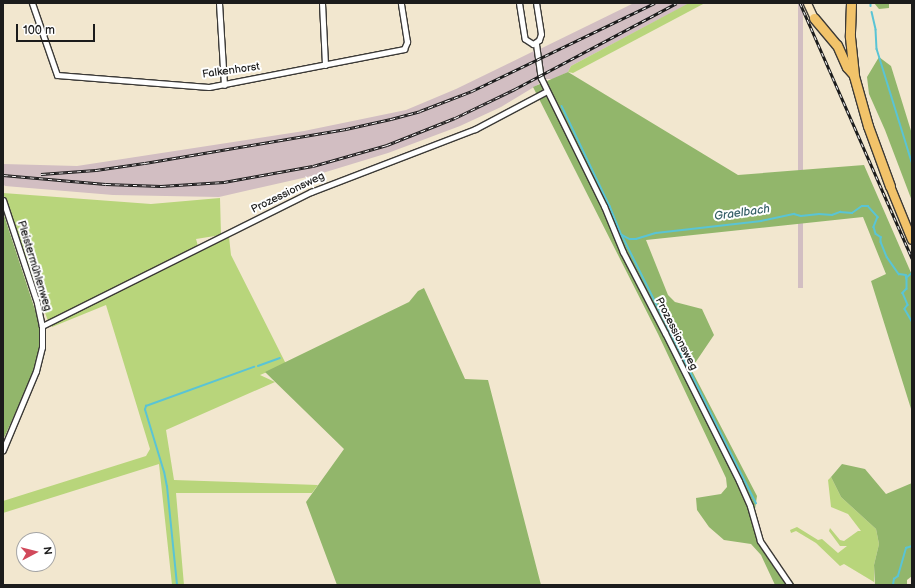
<!DOCTYPE html>
<meta charset="utf-8">
<style>
body{margin:0}
#map{position:relative;width:915px;height:588px;overflow:hidden;background:#f2e7cf;font-family:"Balsamiq Sans",sans-serif}
div>[style]{position:absolute}
[style*='--x']{left:calc(var(--x)*1px);top:calc(var(--y)*1px);width:calc(var(--w)*1px);rotate:calc(var(--a)*1deg)}
.industrial>*{inset:0;background:#d2bec2;transform-origin:0 0}
.green>*{inset:0;background:#b8d57b}
.forest>*{inset:0;background:#92b66b}
.stream>*{height:1.5px;margin:-0.75px;padding:0 0.75px;transform-origin:0.75px;border-radius:0.75px;background:#5ac4d5}
.roads{filter:drop-shadow(1px 0 #3c3a37) drop-shadow(-1px 0 #3c3a37) drop-shadow(0 1px #3c3a37) drop-shadow(0 -1px #3c3a37)}
.street>*{height:5px;margin:-2.5px;padding:0 2.5px;transform-origin:2.5px;border-radius:2.5px;background:#fff}
.secondary>*{height:7px;margin:-3.5px;padding:0 3.5px;transform-origin:3.5px;border-radius:3.5px;background:#fae7c3}
.primary>*{height:8px;margin:-4px;padding:0 4px;transform-origin:4px;border-radius:4px;background:#f2c36a}
.highway>*{height:9px;margin:-4.5px;padding:0 4.5px;transform-origin:4.5px;border-radius:4.5px;background:#f2c36a}
.rail>*{height:3px;margin-top:-1.5px;transform-origin:0;background:repeating-linear-gradient(90deg,#fff 0 4.5px,#1c1c1c 0 9px);box-sizing:border-box;border-block:1px solid #1c1c1c}
span{translate:-50% -50%;white-space:nowrap;text-align:center;line-height:1.15;-webkit-text-stroke:4px #fff;paint-order:stroke}
.street-label{font-size:11px;color:#1c1c1c}
.water-label{font-size:12px;color:#355f66;font-style:italic}
.frame{position:absolute;inset:0;border:4px solid #1c1c1c;pointer-events:none}
.north{position:absolute;left:16px;top:532px;width:40px;height:40px;box-sizing:border-box;background:#fff;border:1px solid #a4a4a4;border-radius:50%;rotate:83deg;font-size:11px;font-weight:700;line-height:16px;text-align:center;color:#1c1c1c}
.north::after{content:'';display:block;margin:auto;width:14px;height:18px;background:#d1495b;clip-path:polygon(50% 0,100% 100%,50% 72%,0 100%)}
.scale{position:absolute;left:16px;top:24px;width:79px;height:18px;box-sizing:border-box;border:2px solid #1c1c1c;border-top:0;padding-left:5px;font-size:12px;line-height:14px;white-space:nowrap;color:#1c1c1c;-webkit-text-stroke:3px #fff;paint-order:stroke}
</style>
<div id="map">
<div class="industrial">
<i style="clip-path:polygon(634px 3px,690px 3px,571px 66px,568px 72px,553px 79px,545px 79px,540px 49px)"></i>
<i style="left:798px;top:3px;width:5px;height:285px"></i>
<i style="clip-path:polygon(534px 51px,539px 84px,501px 107px,460px 126px,388px 153px,316px 175px,219px 197px,113px 195px,5px 186px,3px 184px,3px 164px,77px 166px,304px 131px,406px 110px,456px 89px)"></i>
</div>
<div class="green">
<i style="clip-path:polygon(689px 3px,705px 3px,573px 73px,568px 72px,571px 66px)"></i>
<i style="clip-path:polygon(3px 193px,151px 204px,220px 198px,221px 235px,196px 239px,198px 246px,48px 321px)"></i>
<i style="clip-path:polygon(229px 237px,231px 255px,286px 364px,260px 375px,275px 382px,166px 430px,174px 480px,318px 485px,312px 493px,176px 493px,184px 585px,172px 585px,159px 464px,3px 513px,3px 501px,146px 456px,150px 449px,106px 305px,52px 327px,50px 324px)"></i>
<i style="clip-path:polygon(831px 477px,841px 497px,876px 529px,879px 544px,874px 565px,874px 582px,844px 564px,840px 566px,816px 543px,796px 531px,791px 533px,790px 530px,797px 527px,818px 540px,822px 539px,838px 553px,847px 546px,840px 546px,829px 531px,830px 528px,840px 540px,844px 541px,858px 531px,861px 531px,848px 514px,831px 507px,828px 480px)"></i>
</div>
<div class="forest">
<i style="clip-path:polygon(874px 3px,889px 3px,889px 8px,879px 9px)"></i>
<i style="clip-path:polygon(879px 57px,891px 66px,912px 134px,912px 201px,885px 130px,869px 94px,867px 77px)"></i>
<i style="clip-path:polygon(568px 72px,738px 175px,864px 165px,912px 275px,912px 412px,871px 281px,886px 274px,863px 217px,646px 240px,668px 295px,675px 302px,702px 309px,714px 335px,691px 369px,757px 496px,755px 509px,764px 544px,795px 585px,775px 585px,761px 555px,751px 544px,724px 540px,709px 527px,697px 510px,696px 498px,721px 494px,727px 487px,726px 478px,658px 334px,533px 87px)"></i>
<i style="clip-path:polygon(3px 212px,40px 325px,41px 345px,36px 368px,3px 440px)"></i>
<i style="clip-path:polygon(424px 288px,465px 379px,488px 380px,541px 585px,337px 585px,306px 502px,344px 449px,265px 372px,409px 302px,418px 291px)"></i>
<i style="clip-path:polygon(842px 464px,865px 469px,886px 494px,912px 483px,912px 576px,907px 580px,907px 585px,875px 585px,874px 565px,879px 544px,876px 529px,841px 497px,831px 477px)"></i>
</div>
<div class="stream">
<i style="--x:871;--y:3;--w:3;--a:90"></i>
<i style="--x:872;--y:12;--w:18;--a:77"></i>
<i style="--x:876;--y:30;--w:19;--a:87"></i>
<i style="--x:877;--y:49;--w:118;--a:72.8"></i>
<i style="--x:562;--y:106;--w:111;--a:64.4"></i>
<i style="--x:610;--y:206;--w:31;--a:68"></i>
<i style="--x:622;--y:235;--w:300;--a:63.4"></i>
<i style="--x:622;--y:235;--w:9;--a:27"></i>
<i style="--x:630;--y:239;--w:6;--a:0"></i>
<i style="--x:636;--y:239;--w:21;--a:-17"></i>
<i style="--x:656;--y:233;--w:106;--a:-6.5"></i>
<i style="--x:761;--y:221;--w:34;--a:-12"></i>
<i style="--x:794;--y:214;--w:7;--a:16"></i>
<i style="--x:801;--y:216;--w:18;--a:-6"></i>
<i style="--x:819;--y:214;--w:13;--a:4"></i>
<i style="--x:832;--y:215;--w:9;--a:-21"></i>
<i style="--x:840;--y:212;--w:12;--a:5"></i>
<i style="--x:852;--y:213;--w:12;--a:-35"></i>
<i style="--x:862;--y:206;--w:6;--a:0"></i>
<i style="--x:868;--y:206;--w:15;--a:48"></i>
<i style="--x:878;--y:217;--w:11;--a:112"></i>
<i style="--x:874;--y:227;--w:7;--a:74"></i>
<i style="--x:876;--y:234;--w:6;--a:31"></i>
<i style="--x:881;--y:237;--w:5;--a:90"></i>
<i style="--x:881;--y:242;--w:16;--a:68"></i>
<i style="--x:887;--y:257;--w:21;--a:55"></i>
<i style="--x:899;--y:274;--w:7;--a:8"></i>
<i style="--x:906;--y:275;--w:4;--a:76"></i>
<i style="--x:907;--y:279;--w:10;--a:90"></i>
<i style="--x:907;--y:289;--w:6;--a:135"></i>
<i style="--x:903;--y:293;--w:13;--a:67"></i>
<i style="--x:908;--y:305;--w:5;--a:127"></i>
<i style="--x:905;--y:309;--w:14;--a:60"></i>
<i style="--x:906;--y:278;--w:8;--a:-40"></i>
<i style="--x:258;--y:366;--w:23;--a:-20"></i>
<i style="--x:177;--y:585;--w:99;--a:-95.8"></i>
<i style="--x:167;--y:487;--w:15;--a:-101"></i>
<i style="--x:164;--y:472;--w:65;--a:-107"></i>
<i style="--x:145;--y:410;--w:4;--a:-76"></i>
<i style="--x:146;--y:406;--w:115;--a:-19.9"></i>
<i style="--x:893;--y:585;--w:6;--a:-81"></i>
<i style="--x:894;--y:579;--w:5;--a:-37"></i>
<i style="--x:898;--y:576;--w:29;--a:-74"></i>
<i style="--x:906;--y:548;--w:6;--a:-18"></i>
</div>
<div class="roads">
<div class="street">
<i style="--x:32;--y:3;--w:76;--a:70.9"></i>
<i style="--x:57;--y:75;--w:152;--a:4.5"></i>
<i style="--x:209;--y:87;--w:199;--a:-11"></i>
<i style="--x:404;--y:49;--w:8;--a:-67"></i>
<i style="--x:407;--y:42;--w:39;--a:-99"></i>
<i style="--x:219;--y:3;--w:82;--a:86.5"></i>
<i style="--x:322;--y:3;--w:62;--a:87.2"></i>
<i style="--x:519;--y:3;--w:36;--a:81"></i>
<i style="--x:525;--y:39;--w:9;--a:32"></i>
<i style="--x:533;--y:44;--w:7;--a:-34"></i>
<i style="--x:539;--y:40;--w:6;--a:-72"></i>
<i style="--x:541;--y:34;--w:31;--a:-99"></i>
<i style="--x:536;--y:44;--w:34;--a:82"></i>
<i style="--x:541;--y:78;--w:143;--a:63.8"></i>
<i style="--x:604;--y:206;--w:50;--a:67.6"></i>
<i style="--x:623;--y:252;--w:91;--a:62.6"></i>
<i style="--x:665;--y:333;--w:165;--a:63.4"></i>
<i style="--x:739;--y:481;--w:27;--a:66"></i>
<i style="--x:750;--y:506;--w:36;--a:74"></i>
<i style="--x:760;--y:541;--w:53;--a:55.7"></i>
<i style="--x:3;--y:200;--w:108;--a:71.7"></i>
<i style="--x:37;--y:303;--w:24;--a:78"></i>
<i style="--x:42;--y:326;--w:21;--a:90"></i>
<i style="--x:42;--y:347;--w:25;--a:104"></i>
<i style="--x:36;--y:371;--w:86;--a:112.7"></i>
<i style="--x:42;--y:326;--w:301;--a:-26.5"></i>
<i style="--x:311;--y:192;--w:176;--a:-21"></i>
<i style="--x:475;--y:129;--w:81;--a:-27.8"></i>
</div>
<div class="secondary">
<i style="--x:807;--y:3;--w:17;--a:65"></i>
</div>
<div class="primary">
<i style="--x:890;--y:186;--w:58;--a:67.8"></i>
</div>
<div class="highway">
<i style="--x:851;--y:3;--w:34;--a:92"></i>
<i style="--x:850;--y:37;--w:39;--a:84"></i>
<i style="--x:854;--y:76;--w:52;--a:74.4"></i>
<i style="--x:868;--y:126;--w:64;--a:69.9"></i>
<i style="--x:814;--y:18;--w:35;--a:50"></i>
<i style="--x:837;--y:45;--w:24;--a:66"></i>
<i style="--x:847;--y:67;--w:9;--a:49"></i>
</div>
</div>
<div class="rail">
<i style="--x:800;--y:3;--w:279;--a:66.3"></i>
<i style="--x:41;--y:174;--w:55;--a:-4.2"></i>
<i style="--x:96;--y:170;--w:49;--a:-8.1"></i>
<i style="--x:145;--y:163;--w:204;--a:-9.6"></i>
<i style="--x:346;--y:129;--w:46;--a:-12.5"></i>
<i style="--x:391;--y:119;--w:30;--a:-15"></i>
<i style="--x:420;--y:111;--w:56;--a:-21"></i>
<i style="--x:472;--y:91;--w:203;--a:-25.7"></i>
<i style="--x:3;--y:175;--w:103;--a:5"></i>
<i style="--x:106;--y:184;--w:55;--a:2.1"></i>
<i style="--x:161;--y:186;--w:63;--a:-3.6"></i>
<i style="--x:224;--y:182;--w:90;--a:-10.2"></i>
<i style="--x:313;--y:166;--w:77;--a:-15.8"></i>
<i style="--x:387;--y:145;--w:73;--a:-21.7"></i>
<i style="--x:455;--y:118;--w:67;--a:-25.8"></i>
<i style="--x:515;--y:89;--w:183;--a:-28"></i>
</div>
<div class="street-label">
<span style="left:231px;top:71px;rotate:-8deg">Falkenhorst</span>
<span style="left:288px;top:193px;rotate:-26deg">Prozessionsweg</span>
<span style="left:34px;top:266px;rotate:73deg">Pleistermühlenweg</span>
<span style="left:676px;top:334px;rotate:63deg">Prozessionsweg</span>
</div>
<div class="water-label">
<span style="left:742px;top:213px;rotate:-8deg">Graelbach</span>
</div>
<div class="frame"></div>
<div class="north">N</div>
<div class="scale">100 m</div>
</div>
